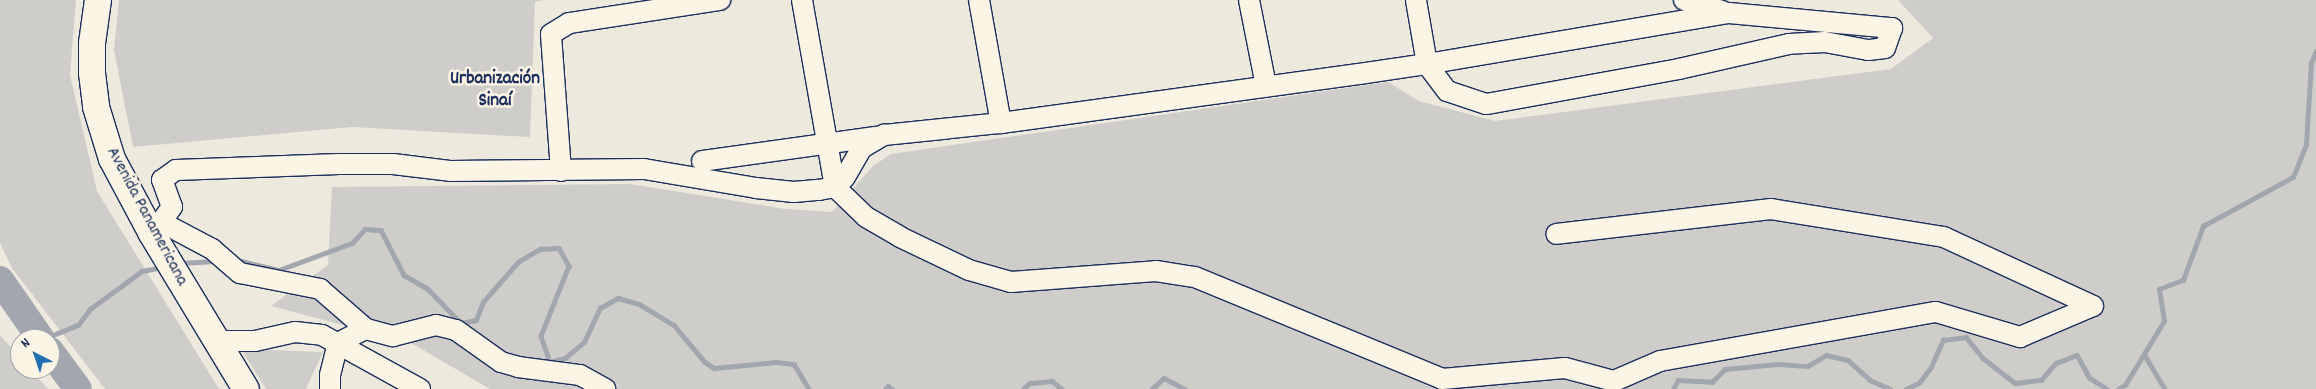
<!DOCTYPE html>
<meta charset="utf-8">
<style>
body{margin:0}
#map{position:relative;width:2316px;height:389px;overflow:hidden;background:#eee9dd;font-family:Dekko,sans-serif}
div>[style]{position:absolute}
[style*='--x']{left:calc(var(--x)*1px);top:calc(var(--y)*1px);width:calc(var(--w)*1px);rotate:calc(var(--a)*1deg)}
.green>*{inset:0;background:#cfcdca}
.stream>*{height:4.5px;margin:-2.25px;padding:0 2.25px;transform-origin:2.25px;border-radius:2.25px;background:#a2a7af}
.river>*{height:28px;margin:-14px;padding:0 14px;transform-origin:14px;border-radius:14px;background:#a2a7af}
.roads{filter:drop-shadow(1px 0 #1b2f5e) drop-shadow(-1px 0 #1b2f5e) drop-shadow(0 1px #1b2f5e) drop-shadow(0 -1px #1b2f5e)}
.minor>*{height:20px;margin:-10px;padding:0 10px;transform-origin:10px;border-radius:10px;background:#fcf5e5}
.major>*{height:26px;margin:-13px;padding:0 13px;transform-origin:13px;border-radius:13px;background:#fcf5e5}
span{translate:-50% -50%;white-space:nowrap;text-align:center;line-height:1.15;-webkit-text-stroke:5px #fcf5e5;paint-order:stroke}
.street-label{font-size:18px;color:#1b2f5e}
.neighbourhood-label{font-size:19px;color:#1b2f5e;font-weight:700}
.north{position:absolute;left:10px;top:329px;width:50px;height:50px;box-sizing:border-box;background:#fcf5e5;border:1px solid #a2a6af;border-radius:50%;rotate:319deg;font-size:14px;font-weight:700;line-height:20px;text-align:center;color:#1b2f5e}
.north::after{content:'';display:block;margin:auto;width:18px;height:22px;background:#1f6fb2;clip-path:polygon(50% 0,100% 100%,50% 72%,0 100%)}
</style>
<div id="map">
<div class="green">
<i style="clip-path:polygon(0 0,76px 0,70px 75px,97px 191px,219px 389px,105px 389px,12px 268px,0 243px)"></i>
<i style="clip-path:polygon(119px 0,543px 0,535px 2px,530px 137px,352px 127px,133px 147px,114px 50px)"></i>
<i style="clip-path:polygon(1898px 0,2316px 0,2316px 389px,490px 389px,411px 343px,271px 306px,328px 265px,332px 187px,630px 184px,785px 209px,832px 212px,873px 166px,891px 154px,1388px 82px,1419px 101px,1495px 121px,1891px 69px,1933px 38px)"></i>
<i style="clip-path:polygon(0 335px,20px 358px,20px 369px,30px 369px,48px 389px,0 389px)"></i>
<i style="clip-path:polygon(241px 349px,323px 352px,306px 389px,266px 389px)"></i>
</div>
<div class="stream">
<i style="--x:237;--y:260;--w:43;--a:13.4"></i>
<i style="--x:279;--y:270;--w:78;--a:-20.3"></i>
<i style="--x:352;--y:243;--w:19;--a:-47"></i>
<i style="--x:365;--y:229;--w:16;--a:4"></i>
<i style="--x:381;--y:230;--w:51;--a:62.9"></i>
<i style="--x:404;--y:275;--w:28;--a:30"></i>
<i style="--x:428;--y:289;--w:47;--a:45.9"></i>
<i style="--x:461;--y:323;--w:15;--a:-11"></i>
<i style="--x:476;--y:320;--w:19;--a:-69"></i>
<i style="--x:483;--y:302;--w:53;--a:-48.8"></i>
<i style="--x:518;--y:262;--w:26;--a:-31"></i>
<i style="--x:540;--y:249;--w:19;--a:-3"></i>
<i style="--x:559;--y:248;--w:21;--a:61"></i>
<i style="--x:569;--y:266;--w:75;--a:111.8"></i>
<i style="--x:541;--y:336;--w:28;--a:71"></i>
<i style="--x:550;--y:362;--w:16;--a:-15"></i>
<i style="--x:565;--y:358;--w:25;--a:-40"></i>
<i style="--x:584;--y:342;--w:38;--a:-65"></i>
<i style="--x:600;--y:308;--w:21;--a:-29"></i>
<i style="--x:618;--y:298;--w:22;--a:16"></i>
<i style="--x:639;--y:304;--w:41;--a:31"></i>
<i style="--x:674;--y:325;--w:48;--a:50"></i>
<i style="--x:705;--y:362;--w:11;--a:34"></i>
<i style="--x:714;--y:368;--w:62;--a:-5.5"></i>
<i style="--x:776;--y:362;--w:18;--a:6"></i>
<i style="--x:794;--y:364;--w:29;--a:59"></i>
<i style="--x:179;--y:263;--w:37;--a:-3"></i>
<i style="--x:43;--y:339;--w:38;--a:-22"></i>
<i style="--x:78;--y:325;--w:20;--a:-53"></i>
<i style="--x:90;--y:309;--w:64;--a:-36.2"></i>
<i style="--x:142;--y:271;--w:20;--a:-11"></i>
<i style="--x:2144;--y:354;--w:41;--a:59"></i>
<i style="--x:885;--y:389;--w:4;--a:-45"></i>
<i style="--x:888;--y:386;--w:5;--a:37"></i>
<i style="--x:1023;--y:389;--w:9;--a:-41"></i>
<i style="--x:1030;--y:383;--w:22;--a:-5"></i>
<i style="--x:1052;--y:381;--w:13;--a:39"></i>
<i style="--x:1152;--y:389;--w:16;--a:-43"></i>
<i style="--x:1164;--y:378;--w:24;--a:28"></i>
<i style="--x:1673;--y:389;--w:10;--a:-61"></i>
<i style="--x:1678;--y:380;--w:34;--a:3"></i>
<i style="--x:1712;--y:382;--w:18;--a:-45"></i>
<i style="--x:1725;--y:369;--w:53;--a:-5.4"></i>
<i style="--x:1778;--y:364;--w:30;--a:4"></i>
<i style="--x:1808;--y:366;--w:21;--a:-31"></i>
<i style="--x:1826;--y:355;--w:23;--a:13"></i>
<i style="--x:1848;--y:360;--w:30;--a:42"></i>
<i style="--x:1870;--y:380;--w:22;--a:24"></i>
<i style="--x:1906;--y:389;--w:14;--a:-25"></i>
<i style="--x:1919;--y:383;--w:20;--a:-53"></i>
<i style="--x:1931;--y:367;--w:30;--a:-66"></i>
<i style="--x:1943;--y:340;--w:23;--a:-7"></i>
<i style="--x:1966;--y:337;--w:27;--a:51"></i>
<i style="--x:1983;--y:358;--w:41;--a:38"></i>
<i style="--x:2015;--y:383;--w:26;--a:-7"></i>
<i style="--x:2041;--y:380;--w:23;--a:-49"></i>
<i style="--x:2056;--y:363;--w:22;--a:-21"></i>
<i style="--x:2077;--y:355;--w:26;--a:61"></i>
<i style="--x:2090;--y:378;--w:20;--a:33"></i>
<i style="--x:2118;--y:389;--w:8;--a:-30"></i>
<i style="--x:2125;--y:385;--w:75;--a:-58.6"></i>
<i style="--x:2164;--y:321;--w:32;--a:-99"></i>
<i style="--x:2159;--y:289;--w:26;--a:-21"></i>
<i style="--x:2183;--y:280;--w:58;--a:-69.7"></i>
<i style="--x:2203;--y:226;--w:102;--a:-28.6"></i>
<i style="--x:2293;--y:177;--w:35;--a:-68"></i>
<i style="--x:2306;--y:144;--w:81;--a:-86.5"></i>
<i style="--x:2311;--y:63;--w:13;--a:-67"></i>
</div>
<div class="river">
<i style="--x:0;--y:280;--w:72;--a:55.2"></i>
<i style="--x:50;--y:351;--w:47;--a:53.6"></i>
</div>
<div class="roads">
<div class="minor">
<i style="--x:802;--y:0;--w:190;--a:80"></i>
<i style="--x:835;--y:187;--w:43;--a:44.1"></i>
<i style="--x:866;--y:217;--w:39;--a:30"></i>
<i style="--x:900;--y:237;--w:76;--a:25.6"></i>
<i style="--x:969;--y:270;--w:44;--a:15.9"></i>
<i style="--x:1011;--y:282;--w:145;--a:-4.3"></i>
<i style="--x:1156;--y:271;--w:39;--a:9"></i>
<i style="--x:1195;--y:277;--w:267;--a:22.4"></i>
<i style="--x:1442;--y:379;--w:123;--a:-5.1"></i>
<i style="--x:1565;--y:368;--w:51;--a:14.9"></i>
<i style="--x:1614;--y:381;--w:50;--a:-23.5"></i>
<i style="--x:1660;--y:361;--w:280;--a:-10.1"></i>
<i style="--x:1936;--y:312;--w:88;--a:16.6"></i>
<i style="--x:2020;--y:337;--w:79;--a:-23"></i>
<i style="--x:2093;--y:306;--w:164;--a:-155.2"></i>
<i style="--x:1944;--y:237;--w:175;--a:-170.8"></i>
<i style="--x:1771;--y:209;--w:216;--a:173.4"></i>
<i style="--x:979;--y:0;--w:125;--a:79.9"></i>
<i style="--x:1249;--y:0;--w:88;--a:78.8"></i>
<i style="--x:1684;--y:0;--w:40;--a:16"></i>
<i style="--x:702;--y:161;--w:176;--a:-7.9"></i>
<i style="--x:561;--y:171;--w:137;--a:-94.2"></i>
<i style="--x:551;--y:34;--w:21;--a:-31"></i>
<i style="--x:569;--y:23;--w:153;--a:-8.7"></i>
<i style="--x:161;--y:222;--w:58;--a:27.9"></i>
<i style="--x:212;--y:249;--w:37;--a:41"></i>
<i style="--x:240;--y:273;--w:82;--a:11.3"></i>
<i style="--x:320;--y:289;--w:61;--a:41"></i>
<i style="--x:148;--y:227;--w:14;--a:-21"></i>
<i style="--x:161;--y:222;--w:19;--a:-54"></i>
<i style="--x:172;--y:207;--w:29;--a:-110"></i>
<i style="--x:162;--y:180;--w:17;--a:-36"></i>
<i style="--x:176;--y:170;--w:163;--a:-2.1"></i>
<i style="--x:339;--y:164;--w:54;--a:0"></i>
<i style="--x:393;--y:164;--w:57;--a:7"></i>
<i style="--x:450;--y:171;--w:194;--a:-0.6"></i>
<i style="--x:644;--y:169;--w:114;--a:9.6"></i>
<i style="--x:756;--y:188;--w:38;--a:6"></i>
<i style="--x:794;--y:192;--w:25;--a:-5"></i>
<i style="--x:819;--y:190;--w:16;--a:-11"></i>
<i style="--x:835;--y:187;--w:14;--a:-45"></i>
<i style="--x:845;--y:177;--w:34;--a:-60"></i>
<i style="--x:862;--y:148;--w:26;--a:-31"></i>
<i style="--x:884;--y:135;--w:118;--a:-5.9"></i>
<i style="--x:1001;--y:123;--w:361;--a:-7.8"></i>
<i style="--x:1359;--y:74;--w:69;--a:-8.4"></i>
<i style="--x:1427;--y:64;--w:306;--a:-9.6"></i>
<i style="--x:1729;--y:13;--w:164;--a:5.3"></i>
<i style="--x:1892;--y:28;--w:21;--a:109"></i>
<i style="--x:1885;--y:48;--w:17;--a:173"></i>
<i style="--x:1868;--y:50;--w:44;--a:-169.5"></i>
<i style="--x:1825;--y:42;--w:36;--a:177"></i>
<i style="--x:1789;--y:44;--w:113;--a:167.2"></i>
<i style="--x:1679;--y:69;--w:196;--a:169.7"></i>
<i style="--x:1486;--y:104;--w:41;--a:-161.6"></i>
<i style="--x:1447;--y:91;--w:34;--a:-127"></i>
<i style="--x:1427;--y:64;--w:65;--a:-99.8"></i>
<i style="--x:215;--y:341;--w:40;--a:0"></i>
<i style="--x:255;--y:341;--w:41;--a:-12.7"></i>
<i style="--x:295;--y:332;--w:27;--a:6"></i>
<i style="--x:322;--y:335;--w:112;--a:28.9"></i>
<i style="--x:330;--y:389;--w:14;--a:-90"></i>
<i style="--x:330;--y:375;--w:33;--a:-76"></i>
<i style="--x:338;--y:343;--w:31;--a:-27"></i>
<i style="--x:366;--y:329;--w:28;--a:15"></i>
<i style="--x:393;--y:336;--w:44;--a:-14.3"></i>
<i style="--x:436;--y:325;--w:21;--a:14"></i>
<i style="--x:456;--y:330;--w:55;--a:35.4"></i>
<i style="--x:501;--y:362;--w:18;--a:16"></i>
<i style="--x:518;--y:367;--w:63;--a:7.4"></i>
<i style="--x:580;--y:375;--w:29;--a:29"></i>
</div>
<div class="major">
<i style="--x:98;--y:0;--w:43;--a:97.9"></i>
<i style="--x:92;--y:43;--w:30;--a:90"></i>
<i style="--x:92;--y:73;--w:34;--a:83"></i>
<i style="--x:96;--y:107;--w:54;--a:72.9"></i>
<i style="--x:112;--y:159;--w:85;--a:61.9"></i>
<i style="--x:152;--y:234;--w:181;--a:58.8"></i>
</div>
</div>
<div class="street-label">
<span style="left:146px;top:217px;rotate:62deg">Avenida Panamericana</span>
</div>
<div class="neighbourhood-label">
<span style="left:495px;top:91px">Urbanización<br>Sinaí</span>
</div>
<div class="north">N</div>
</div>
